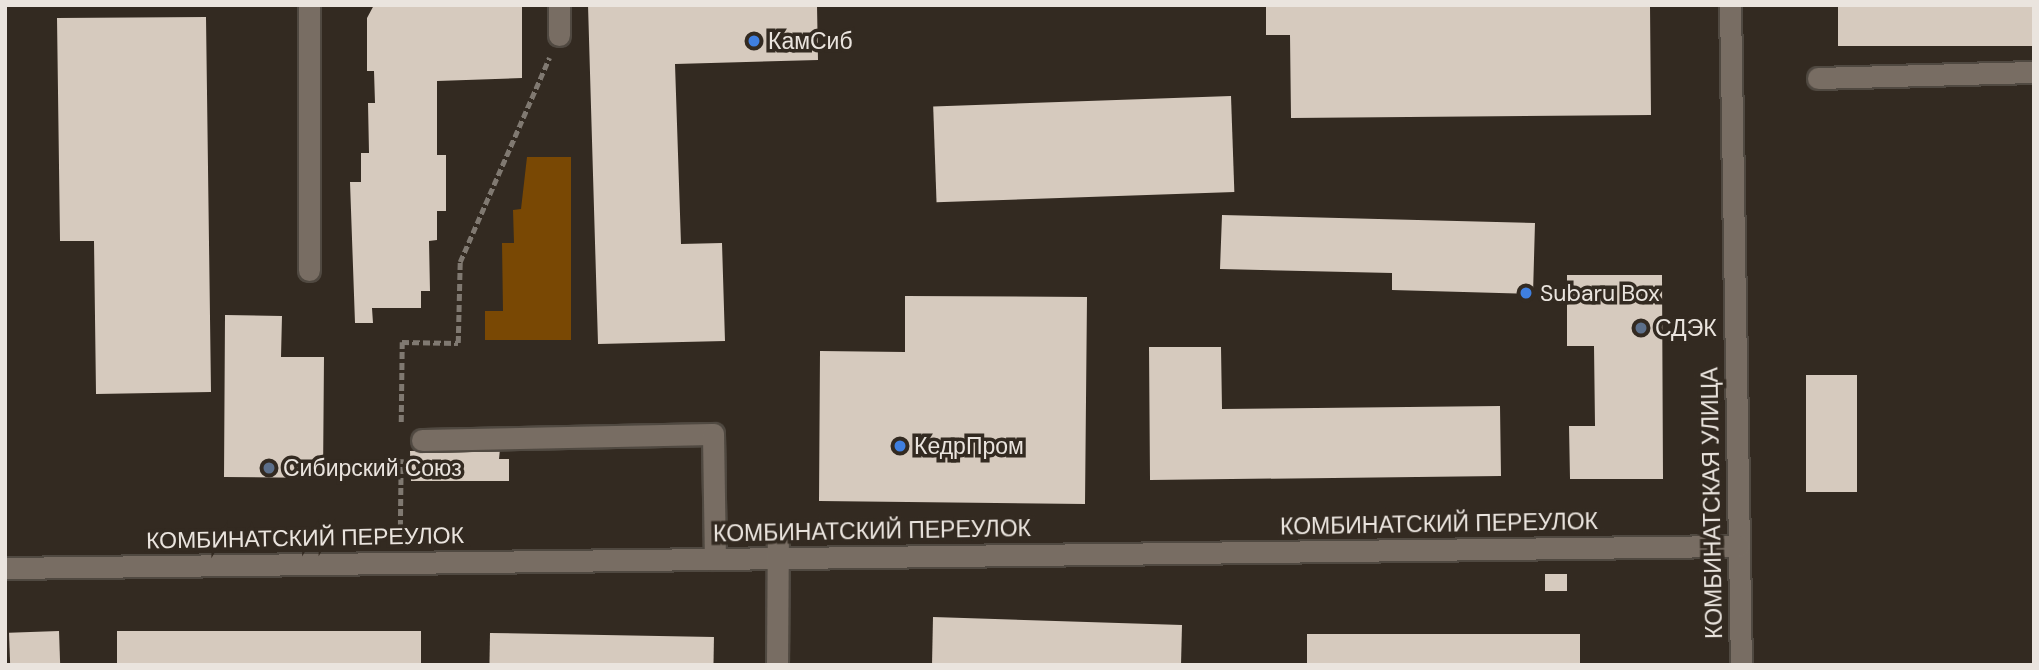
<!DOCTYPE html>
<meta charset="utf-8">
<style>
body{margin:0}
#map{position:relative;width:2039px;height:670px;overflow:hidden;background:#332a21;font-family:"DM Sans",sans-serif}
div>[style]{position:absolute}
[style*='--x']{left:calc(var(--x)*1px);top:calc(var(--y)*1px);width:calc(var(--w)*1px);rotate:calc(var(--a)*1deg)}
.green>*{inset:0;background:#794804}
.building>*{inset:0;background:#d6cabe;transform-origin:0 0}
.path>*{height:4.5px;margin-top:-2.25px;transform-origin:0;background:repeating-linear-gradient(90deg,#807971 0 7px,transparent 0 10.5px)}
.roads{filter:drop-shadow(2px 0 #504941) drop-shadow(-2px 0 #504941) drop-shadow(0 2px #504941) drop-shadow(0 -2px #504941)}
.minor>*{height:21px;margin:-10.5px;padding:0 10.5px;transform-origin:10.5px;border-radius:10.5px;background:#786d63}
.dots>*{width:19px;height:19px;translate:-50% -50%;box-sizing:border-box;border:4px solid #332a21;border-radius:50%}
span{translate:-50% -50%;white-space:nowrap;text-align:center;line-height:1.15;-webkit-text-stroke:7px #332a21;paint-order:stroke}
.poi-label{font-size:23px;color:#eae4de}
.left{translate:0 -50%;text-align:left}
.street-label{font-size:23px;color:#eae4de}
.frame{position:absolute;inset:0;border:7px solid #eae4de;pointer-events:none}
</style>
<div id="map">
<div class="green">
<i style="clip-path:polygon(527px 157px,571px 157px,571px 340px,485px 340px,485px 311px,503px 311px,502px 243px,514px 243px,513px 210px,521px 209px)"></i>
</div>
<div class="building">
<i style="clip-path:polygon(374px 5px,522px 5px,522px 78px,437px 81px,437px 155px,446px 155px,446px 211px,437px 211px,437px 240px,429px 241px,430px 291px,421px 291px,421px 308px,372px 308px,373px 323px,355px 323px,350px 182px,361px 182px,361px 153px,369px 153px,368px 103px,375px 103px,374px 71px,367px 71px,367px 18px)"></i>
<i style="clip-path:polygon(588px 5px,817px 5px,818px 60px,675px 64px,681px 244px,722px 243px,725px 341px,598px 344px)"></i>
<i style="clip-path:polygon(1266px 5px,1650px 5px,1651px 115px,1291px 118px,1290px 35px,1266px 35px)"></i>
<i style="left:1838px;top:5px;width:196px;height:41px"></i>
<i style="clip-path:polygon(206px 17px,211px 392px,96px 394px,94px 241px,60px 241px,57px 18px)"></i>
<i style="left:1231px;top:96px;width:96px;height:298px;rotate:88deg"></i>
<i style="clip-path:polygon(1222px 215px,1535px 223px,1533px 294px,1392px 290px,1392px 273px,1220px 269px)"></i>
<i style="clip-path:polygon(1567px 275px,1662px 275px,1663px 479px,1570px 479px,1569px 426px,1595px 426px,1594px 346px,1567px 346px)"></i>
<i style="clip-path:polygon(905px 296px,1087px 297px,1085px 504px,819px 501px,820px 351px,905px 352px)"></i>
<i style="clip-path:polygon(225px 315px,282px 316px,281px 357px,324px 357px,323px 478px,224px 477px)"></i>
<i style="clip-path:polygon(1149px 347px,1221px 347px,1222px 409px,1500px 406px,1501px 476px,1150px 480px)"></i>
<i style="left:1806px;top:375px;width:51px;height:117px"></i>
<i style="clip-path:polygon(500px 449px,499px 459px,509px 459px,509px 481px,411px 481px,410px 451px)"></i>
<i style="left:1567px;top:574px;width:17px;height:22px;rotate:90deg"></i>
<i style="clip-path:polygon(933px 617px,1182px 625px,1181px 665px,932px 665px)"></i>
<i style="left:59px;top:631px;width:34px;height:50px;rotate:88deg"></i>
<i style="left:117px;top:631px;width:304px;height:34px"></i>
<i style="left:490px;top:633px;width:224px;height:32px;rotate:1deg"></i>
<i style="left:1307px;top:634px;width:273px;height:31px"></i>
</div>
<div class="path">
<i style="--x:401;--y:422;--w:80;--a:-89.3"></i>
<i style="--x:402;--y:342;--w:56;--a:1"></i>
<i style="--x:458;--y:343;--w:81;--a:-88.6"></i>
<i style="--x:460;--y:262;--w:223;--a:-66.4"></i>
<i style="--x:400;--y:537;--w:78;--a:-89.3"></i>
</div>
<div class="roads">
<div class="minor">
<i style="--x:1730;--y:5;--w:660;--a:89.05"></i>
<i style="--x:559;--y:35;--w:30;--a:-90"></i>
<i style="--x:1818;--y:78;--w:216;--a:-1.6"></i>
<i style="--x:309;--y:270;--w:265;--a:-90"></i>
<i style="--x:422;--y:440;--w:291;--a:-1.2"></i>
<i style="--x:713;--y:434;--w:125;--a:89.1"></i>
<i style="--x:5;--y:568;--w:1734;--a:-0.73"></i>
<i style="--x:777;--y:665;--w:129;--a:-89.6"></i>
</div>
</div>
<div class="dots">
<i style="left:754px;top:41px;background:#3f7fe0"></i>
<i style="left:1526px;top:293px;background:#3f7fe0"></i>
<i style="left:1641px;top:328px;background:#5c6f8a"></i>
<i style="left:900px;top:446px;background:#3f7fe0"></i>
<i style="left:269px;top:468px;background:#5c6f8a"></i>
</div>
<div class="poi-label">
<span class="left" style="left:768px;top:41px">КамСиб</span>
<span class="left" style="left:1540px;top:293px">Subaru Box</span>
<span class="left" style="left:1655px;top:328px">СДЭК</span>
<span class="left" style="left:914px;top:446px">КедрПром</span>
<span class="left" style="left:283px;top:468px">Сибирский Союз</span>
</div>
<div class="street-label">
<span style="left:1712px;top:503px;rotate:-91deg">КОМБИНАТСКАЯ УЛИЦА</span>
<span style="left:1439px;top:524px;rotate:-1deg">КОМБИНАТСКИЙ ПЕРЕУЛОК</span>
<span style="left:872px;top:531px;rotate:-1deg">КОМБИНАТСКИЙ ПЕРЕУЛОК</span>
<span style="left:305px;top:538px;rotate:-1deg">КОМБИНАТСКИЙ ПЕРЕУЛОК</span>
</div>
<div class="frame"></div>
</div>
